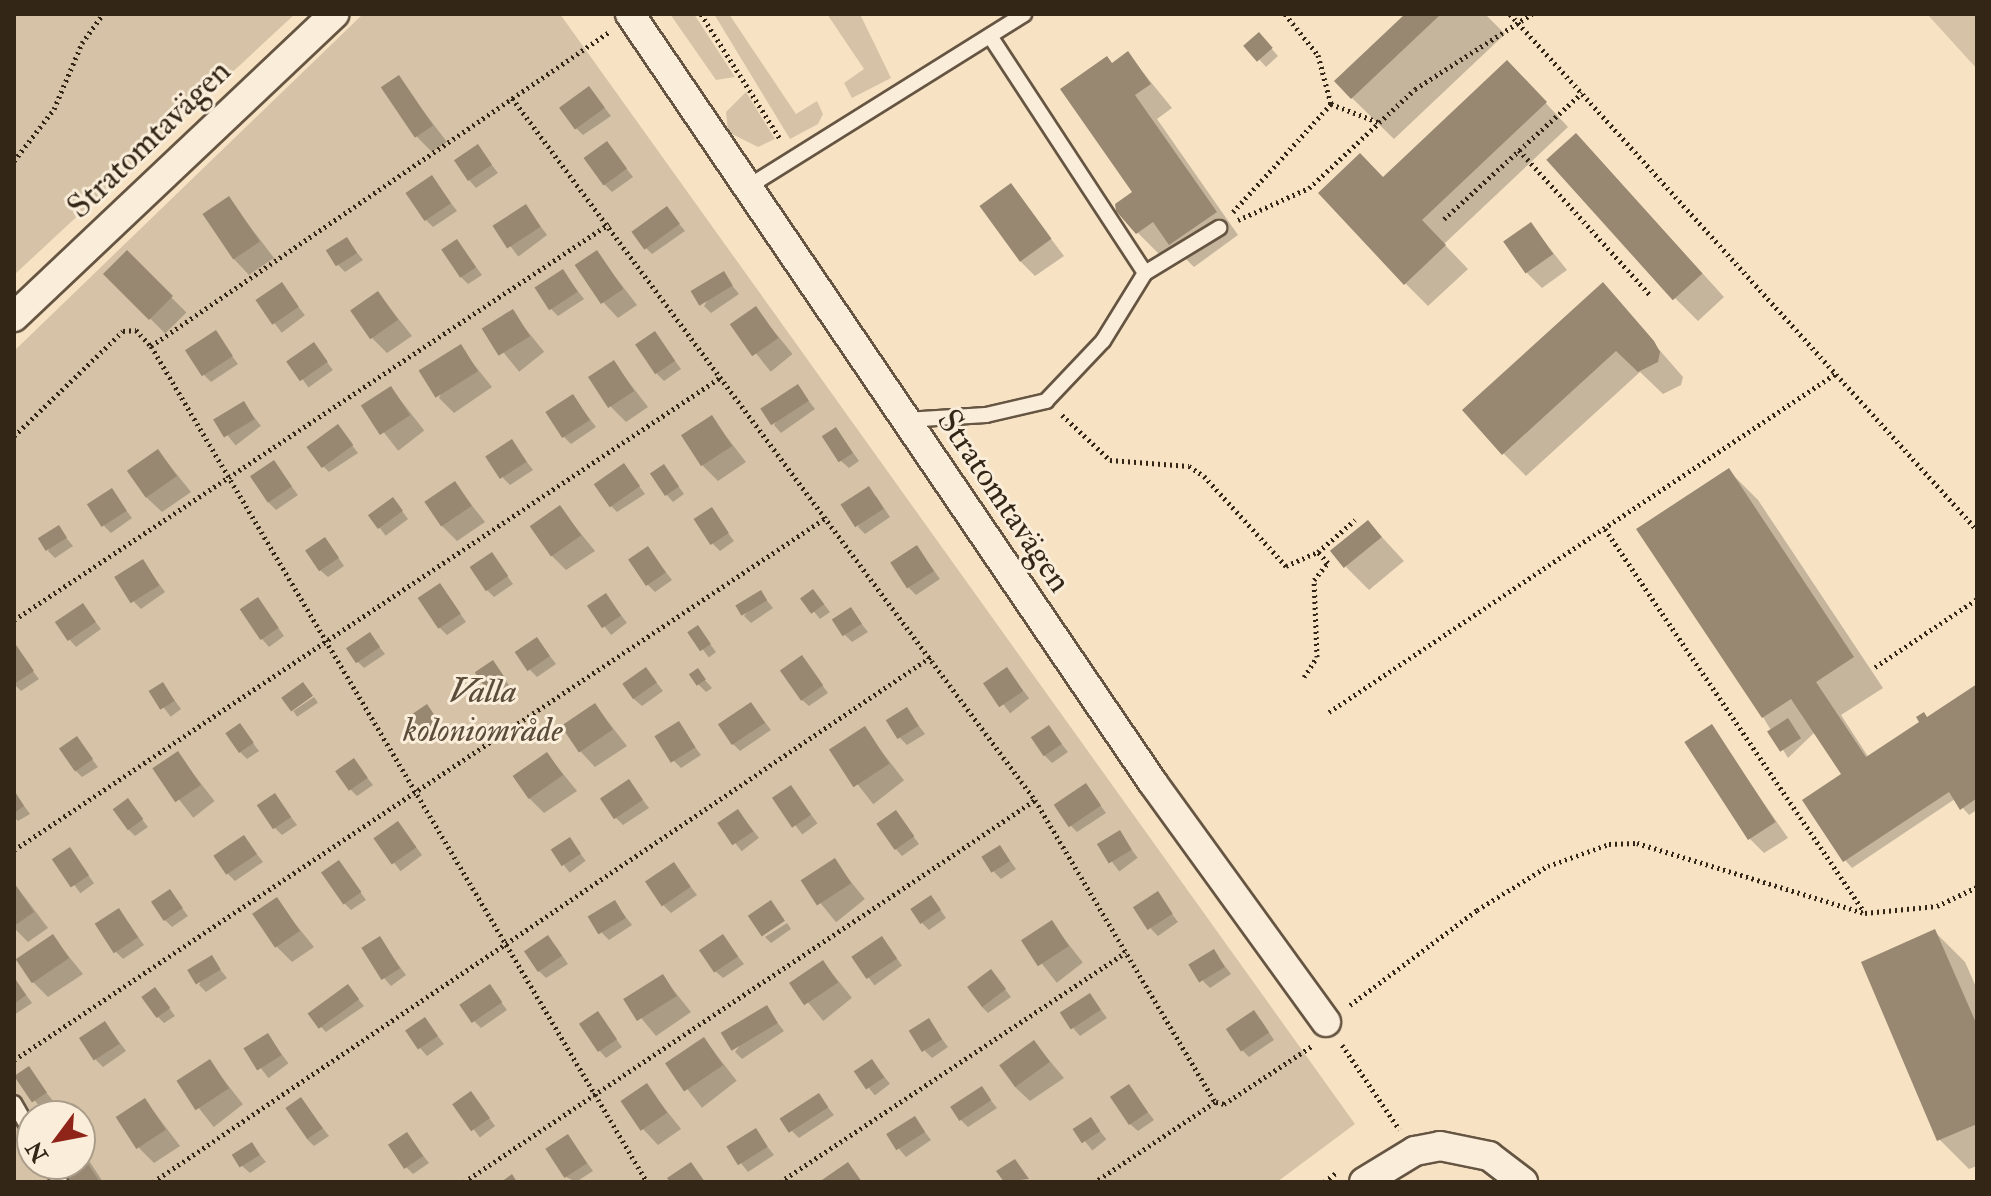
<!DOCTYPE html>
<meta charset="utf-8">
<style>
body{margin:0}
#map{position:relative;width:1991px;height:1196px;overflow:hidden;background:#f7e3c4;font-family:"IM FELL Double Pica",serif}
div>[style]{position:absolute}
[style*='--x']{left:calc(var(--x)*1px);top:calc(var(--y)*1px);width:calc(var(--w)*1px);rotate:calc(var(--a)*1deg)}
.green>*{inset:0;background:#d6c3a7}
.shadow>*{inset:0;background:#0003;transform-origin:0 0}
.building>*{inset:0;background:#998871;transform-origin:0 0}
.path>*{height:5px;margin-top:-2.5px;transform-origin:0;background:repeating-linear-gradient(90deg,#342617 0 2px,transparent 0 6px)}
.roads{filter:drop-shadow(2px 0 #655542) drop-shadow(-2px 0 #655542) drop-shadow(0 2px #655542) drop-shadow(0 -2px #655542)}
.lane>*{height:14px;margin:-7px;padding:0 7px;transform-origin:7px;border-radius:7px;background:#faedd9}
.street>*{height:28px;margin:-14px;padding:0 14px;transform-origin:14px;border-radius:14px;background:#faedd9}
span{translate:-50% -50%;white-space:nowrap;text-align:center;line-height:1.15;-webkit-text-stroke:6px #faedd9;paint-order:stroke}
.street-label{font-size:34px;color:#342617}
.park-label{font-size:34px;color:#5c4d3b;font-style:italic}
.frame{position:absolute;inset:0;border:16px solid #342617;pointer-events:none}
.north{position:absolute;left:16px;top:1100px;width:80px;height:80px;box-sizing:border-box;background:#faedd9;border:2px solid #ab9d8b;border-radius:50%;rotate:238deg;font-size:22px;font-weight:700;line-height:32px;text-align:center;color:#342617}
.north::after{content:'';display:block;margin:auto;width:28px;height:36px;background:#8f2418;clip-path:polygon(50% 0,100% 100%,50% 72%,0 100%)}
</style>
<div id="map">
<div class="green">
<i style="clip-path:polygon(14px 14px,295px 14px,14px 275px)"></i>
<i style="clip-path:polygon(evenodd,363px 14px,560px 14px,1355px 1124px,1277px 1182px,14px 1182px,14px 351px,363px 14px,32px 1116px,80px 1116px,80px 1164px,32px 1164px,32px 1116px)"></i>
<i style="clip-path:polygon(670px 14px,694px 14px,735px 77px,716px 80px)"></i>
<i style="clip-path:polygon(714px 14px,729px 14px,796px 114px,817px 101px,823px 114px,818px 124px,790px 139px)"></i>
<i style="clip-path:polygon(827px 14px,860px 14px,891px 78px,852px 98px,844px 83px,864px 69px)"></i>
<i style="clip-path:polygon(1927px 14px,1977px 14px,1977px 69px)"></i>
<i style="clip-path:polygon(746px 92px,775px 139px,758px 147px,728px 132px,726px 112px)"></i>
</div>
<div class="shadow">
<i style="clip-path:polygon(1408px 14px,1485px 14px,1505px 34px,1394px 139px,1352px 98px)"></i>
<i style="clip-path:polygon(1266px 42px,1278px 56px,1266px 67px,1247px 46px)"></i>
<i style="clip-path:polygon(1128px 54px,1172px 108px,1157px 119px,1238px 235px,1194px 267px,1174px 247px,1161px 256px,1138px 233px,1113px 65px)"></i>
<i style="clip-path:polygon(398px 78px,447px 142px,432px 152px,417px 137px)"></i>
<i style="clip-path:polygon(1530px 86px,1568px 127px,1444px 244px,1468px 269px,1428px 306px,1405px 283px,1384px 179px)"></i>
<i style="clip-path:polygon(589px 88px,611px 116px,583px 135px,576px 128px)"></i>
<i style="clip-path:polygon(607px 144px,633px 177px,612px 192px,605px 185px)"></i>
<i style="clip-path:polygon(478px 147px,498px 173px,476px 188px,469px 180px)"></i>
<i style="clip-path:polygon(1599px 159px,1724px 297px,1698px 321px,1675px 298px)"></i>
<i style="clip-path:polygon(432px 178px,457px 211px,433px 227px,426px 220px)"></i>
<i style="clip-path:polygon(1011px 186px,1064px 256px,1035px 276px,1020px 261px)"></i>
<i style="clip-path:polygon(229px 199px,274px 258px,249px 275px,234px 259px)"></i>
<i style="left:526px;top:207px;width:35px;height:36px;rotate:53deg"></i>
<i style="clip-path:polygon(667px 209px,685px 231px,652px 254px,645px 247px)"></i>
<i style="clip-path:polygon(1531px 225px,1567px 270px,1542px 288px,1527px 273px)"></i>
<i style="clip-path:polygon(347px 240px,363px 260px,345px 272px,338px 265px)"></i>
<i style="clip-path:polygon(457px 241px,482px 275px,468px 284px,461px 277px)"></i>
<i style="left:127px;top:253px;width:84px;height:30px;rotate:45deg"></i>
<i style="clip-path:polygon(597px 253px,637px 305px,618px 318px,603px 302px)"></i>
<i style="clip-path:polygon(563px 272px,584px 299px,558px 316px,551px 309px)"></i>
<i style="clip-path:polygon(723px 274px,739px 294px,711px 313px,704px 306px)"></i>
<i style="left:282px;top:285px;width:38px;height:29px;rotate:53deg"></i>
<i style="clip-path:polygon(1603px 285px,1683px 377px,1681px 385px,1663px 394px,1640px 372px,1526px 476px,1503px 453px)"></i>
<i style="clip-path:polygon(378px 293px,412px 336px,387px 353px,372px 338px)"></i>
<i style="left:756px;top:309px;width:58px;height:28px;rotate:51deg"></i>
<i style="left:512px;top:312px;width:51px;height:32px;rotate:51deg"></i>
<i style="clip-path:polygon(215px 333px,238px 364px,211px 382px,204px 375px)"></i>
<i style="clip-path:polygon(655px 334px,681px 369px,664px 381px,657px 374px)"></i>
<i style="left:314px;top:344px;width:32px;height:30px;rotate:54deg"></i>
<i style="clip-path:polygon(460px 347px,492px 387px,454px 413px,439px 398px)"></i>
<i style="clip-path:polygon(614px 363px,648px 407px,626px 422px,611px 407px)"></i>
<i style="clip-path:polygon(798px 387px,815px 409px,781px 433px,774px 425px)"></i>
<i style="left:391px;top:388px;width:54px;height:33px;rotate:52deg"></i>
<i style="clip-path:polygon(573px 397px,596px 427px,571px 444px,564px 437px)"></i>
<i style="left:243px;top:403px;width:29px;height:32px;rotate:52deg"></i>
<i style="clip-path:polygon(712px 418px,746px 462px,718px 481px,703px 466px)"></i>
<i style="clip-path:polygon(338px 427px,358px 453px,329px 472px,322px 465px)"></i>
<i style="clip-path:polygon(842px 437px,859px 461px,849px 468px,841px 461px)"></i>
<i style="clip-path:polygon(512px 442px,533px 470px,510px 485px,503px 478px)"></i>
<i style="clip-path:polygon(158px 451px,191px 492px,162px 512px,146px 497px)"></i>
<i style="clip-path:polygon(274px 463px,298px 495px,276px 510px,269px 503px)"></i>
<i style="clip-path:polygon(624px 465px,645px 494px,617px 512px,610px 505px)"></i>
<i style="clip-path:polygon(664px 466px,684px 494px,673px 502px,666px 494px)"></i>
<i style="clip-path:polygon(1728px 470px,1758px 500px,1883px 688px,1841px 715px,1869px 758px,1977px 686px,1977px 810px,1969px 815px,1955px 799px,1852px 868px,1845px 860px,1844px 774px,1815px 732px,1788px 758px,1763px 717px)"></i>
<i style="clip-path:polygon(455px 484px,485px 522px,457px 541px,442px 526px)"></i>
<i style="clip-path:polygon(111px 490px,132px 518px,111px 533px,104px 526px)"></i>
<i style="clip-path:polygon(876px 496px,890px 517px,865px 534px,858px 527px)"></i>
<i style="left:393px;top:499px;width:25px;height:28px;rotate:53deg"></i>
<i style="clip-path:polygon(560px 508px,595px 551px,566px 570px,551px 555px)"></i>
<i style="clip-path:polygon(711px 510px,734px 541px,720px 551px,713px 544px)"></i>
<i style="clip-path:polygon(1368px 522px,1404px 561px,1369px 590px,1346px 567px)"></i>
<i style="clip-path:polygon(58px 528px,73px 546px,55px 558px,48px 551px)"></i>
<i style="clip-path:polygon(331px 547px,344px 566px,328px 577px,320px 570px)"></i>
<i style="clip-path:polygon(917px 547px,940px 579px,916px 595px,909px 588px)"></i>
<i style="clip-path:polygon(648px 549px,672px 580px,655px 592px,648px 585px)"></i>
<i style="clip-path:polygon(492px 555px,513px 584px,494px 597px,487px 590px)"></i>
<i style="clip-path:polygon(143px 562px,165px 592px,141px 609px,134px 602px)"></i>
<i style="clip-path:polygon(440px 585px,466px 622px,447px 635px,440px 628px)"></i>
<i style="clip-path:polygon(761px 593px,773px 608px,751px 623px,744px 616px)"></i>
<i style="left:606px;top:596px;width:34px;height:20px;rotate:52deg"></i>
<i style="clip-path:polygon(803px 598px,820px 599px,830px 612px,820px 619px)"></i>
<i style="clip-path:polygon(258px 599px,284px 636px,269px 647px,262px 639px)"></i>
<i style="clip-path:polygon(83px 606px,101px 629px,76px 647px,69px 639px)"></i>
<i style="clip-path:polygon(850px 609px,868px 632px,852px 642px,845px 635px)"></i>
<i style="left:698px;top:628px;width:30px;height:9px;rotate:53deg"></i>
<i style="clip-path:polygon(370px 635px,385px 654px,364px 668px,357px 661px)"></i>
<i style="clip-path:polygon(537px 639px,556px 664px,537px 677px,530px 670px)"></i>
<i style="clip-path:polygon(14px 647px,39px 679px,21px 691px,14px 684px)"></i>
<i style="clip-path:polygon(802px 657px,828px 693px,809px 706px,801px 699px)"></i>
<i style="left:493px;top:663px;width:32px;height:19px;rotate:54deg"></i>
<i style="clip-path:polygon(646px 669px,663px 691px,642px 706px,634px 699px)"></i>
<i style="left:1007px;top:670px;width:36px;height:24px;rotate:52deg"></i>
<i style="clip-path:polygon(697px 671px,712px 688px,706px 692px,699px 685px)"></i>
<i style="left:163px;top:685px;width:30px;height:13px;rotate:53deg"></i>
<i style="left:314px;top:697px;width:7px;height:25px;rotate:56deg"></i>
<i style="clip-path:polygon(751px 704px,771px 730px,740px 751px,733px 744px)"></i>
<i style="clip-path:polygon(595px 705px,627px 746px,595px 767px,580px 751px)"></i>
<i style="left:427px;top:707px;width:32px;height:17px;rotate:51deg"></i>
<i style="clip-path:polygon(906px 709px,925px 734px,907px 745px,900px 738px)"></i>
<i style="clip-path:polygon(678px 724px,701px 755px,681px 768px,674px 761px)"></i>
<i style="clip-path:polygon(240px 726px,259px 751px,247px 759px,240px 752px)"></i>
<i style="clip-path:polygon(1711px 727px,1788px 838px,1764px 853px,1749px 838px)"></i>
<i style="clip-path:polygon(1049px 728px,1068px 752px,1052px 763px,1045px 756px)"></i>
<i style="left:864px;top:729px;width:65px;height:39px;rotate:52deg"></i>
<i style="clip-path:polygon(77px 739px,98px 767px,82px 777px,75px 770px)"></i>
<i style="left:177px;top:753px;width:61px;height:27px;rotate:52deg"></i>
<i style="clip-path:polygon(547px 754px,577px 791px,544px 813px,529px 798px)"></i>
<i style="clip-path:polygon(354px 761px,373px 785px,357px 796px,350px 789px)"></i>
<i style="clip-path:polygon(629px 782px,649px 808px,623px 825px,616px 818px)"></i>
<i style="clip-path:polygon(1086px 786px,1106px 813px,1077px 832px,1070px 825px)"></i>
<i style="left:791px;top:788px;width:44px;height:19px;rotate:53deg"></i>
<i style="clip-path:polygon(14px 792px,30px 814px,18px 821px,14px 817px)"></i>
<i style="clip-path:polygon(275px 796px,297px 825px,282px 835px,275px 828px)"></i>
<i style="clip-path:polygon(128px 801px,148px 827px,135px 836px,128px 829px)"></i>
<i style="left:738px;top:811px;width:34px;height:22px;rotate:52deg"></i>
<i style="clip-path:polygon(896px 813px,919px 844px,902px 856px,895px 848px)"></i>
<i style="left:398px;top:823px;width:40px;height:27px;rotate:53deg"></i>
<i style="left:1119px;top:833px;width:31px;height:23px;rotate:53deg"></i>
<i style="clip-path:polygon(244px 837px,263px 862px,235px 881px,228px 874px)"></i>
<i style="left:570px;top:840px;width:26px;height:20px;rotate:53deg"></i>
<i style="clip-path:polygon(1000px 847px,1016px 869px,1001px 879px,994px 872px)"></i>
<i style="left:70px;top:850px;width:41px;height:17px;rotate:54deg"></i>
<i style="left:834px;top:861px;width:49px;height:37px;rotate:51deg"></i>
<i style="clip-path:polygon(339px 863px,366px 900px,351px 910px,344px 903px)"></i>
<i style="clip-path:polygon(673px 864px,697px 895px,671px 913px,664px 906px)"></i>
<i style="clip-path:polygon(14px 883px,48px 928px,28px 942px,14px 928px)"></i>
<i style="clip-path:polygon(170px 892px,188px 916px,172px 927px,165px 920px)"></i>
<i style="clip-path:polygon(1157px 894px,1178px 922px,1158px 936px,1151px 929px)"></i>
<i style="clip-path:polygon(276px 900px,314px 947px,292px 962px,277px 947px)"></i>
<i style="clip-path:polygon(615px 903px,632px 925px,609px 940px,602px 933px)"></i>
<i style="clip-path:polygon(937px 905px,946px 918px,929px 930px,922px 923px)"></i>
<i style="clip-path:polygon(119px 910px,144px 945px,123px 959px,116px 952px)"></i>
<i style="clip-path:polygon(787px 923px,791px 929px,771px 943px,765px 937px)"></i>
<i style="left:1052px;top:923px;width:50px;height:33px;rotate:52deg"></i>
<i style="clip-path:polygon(1935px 932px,1965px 962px,1977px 989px,1977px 1166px,1969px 1169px,1939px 1139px)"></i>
<i style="clip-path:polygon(53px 937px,83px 974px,48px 997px,33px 982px)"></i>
<i style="clip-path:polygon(723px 937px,744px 964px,723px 978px,715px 971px)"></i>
<i style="left:882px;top:938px;width:34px;height:34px;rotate:54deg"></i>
<i style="clip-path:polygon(379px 939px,406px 975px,391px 986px,384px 978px)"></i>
<i style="clip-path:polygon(555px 945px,568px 964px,546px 978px,539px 971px)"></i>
<i style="clip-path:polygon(1214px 952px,1231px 974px,1210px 988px,1203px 981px)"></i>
<i style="clip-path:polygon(211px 958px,227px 978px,206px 992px,199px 985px)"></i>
<i style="left:823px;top:962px;width:46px;height:37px;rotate:51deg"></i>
<i style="clip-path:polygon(991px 971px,1011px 997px,988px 1013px,981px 1006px)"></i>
<i style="clip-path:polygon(663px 977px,691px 1012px,656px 1036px,627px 1001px)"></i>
<i style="clip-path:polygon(14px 978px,32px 1003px,14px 1015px)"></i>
<i style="clip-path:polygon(348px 987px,364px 1006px,326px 1032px,319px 1025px)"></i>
<i style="clip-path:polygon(490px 987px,507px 1010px,481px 1028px,474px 1021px)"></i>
<i style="clip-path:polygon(155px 989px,175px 1016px,164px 1023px,157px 1016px)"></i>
<i style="clip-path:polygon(1090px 995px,1107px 1018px,1080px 1036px,1073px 1028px)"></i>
<i style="clip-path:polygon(766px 1008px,784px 1031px,742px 1059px,735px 1052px)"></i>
<i style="clip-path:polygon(598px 1014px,622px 1047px,606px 1058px,599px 1050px)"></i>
<i style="clip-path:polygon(425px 1020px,444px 1044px,427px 1056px,420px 1048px)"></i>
<i style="clip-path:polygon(928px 1020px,948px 1047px,932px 1058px,925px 1051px)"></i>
<i style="clip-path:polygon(1261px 1020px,1274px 1040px,1249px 1057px,1242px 1050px)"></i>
<i style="clip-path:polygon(105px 1023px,126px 1051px,103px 1067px,96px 1060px)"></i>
<i style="left:268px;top:1036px;width:34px;height:25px;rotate:53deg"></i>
<i style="left:704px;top:1039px;width:53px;height:44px;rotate:52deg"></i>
<i style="clip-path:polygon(1034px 1042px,1064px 1078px,1030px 1101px,1014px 1086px)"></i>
<i style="left:209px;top:1061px;width:55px;height:37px;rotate:52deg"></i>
<i style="left:872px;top:1061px;width:29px;height:19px;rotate:52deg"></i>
<i style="left:28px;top:1069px;width:41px;height:14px;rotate:52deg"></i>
<i style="clip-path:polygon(647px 1086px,681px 1129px,658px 1145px,643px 1129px)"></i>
<i style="clip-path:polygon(1129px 1087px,1154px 1120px,1138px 1131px,1130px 1124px)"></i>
<i style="clip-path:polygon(981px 1088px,997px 1108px,968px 1127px,961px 1120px)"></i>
<i style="left:471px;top:1094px;width:40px;height:19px;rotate:53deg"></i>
<i style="clip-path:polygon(819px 1096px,834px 1115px,799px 1138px,792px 1131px)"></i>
<i style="clip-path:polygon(145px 1100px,180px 1146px,154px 1163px,139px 1148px)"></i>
<i style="clip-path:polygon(301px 1100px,329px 1136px,314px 1146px,307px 1139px)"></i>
<i style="clip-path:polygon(915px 1119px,931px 1140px,906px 1157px,899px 1149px)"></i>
<i style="left:1090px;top:1119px;width:26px;height:18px;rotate:51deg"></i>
<i style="clip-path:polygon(755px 1131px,774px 1155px,748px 1172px,729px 1148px)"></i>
<i style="clip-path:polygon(407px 1135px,429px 1163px,413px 1174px,406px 1167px)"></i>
<i style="clip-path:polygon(568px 1136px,593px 1171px,576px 1182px,566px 1177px,547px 1150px)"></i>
<i style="clip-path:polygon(251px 1144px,266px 1162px,250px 1173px,242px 1166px)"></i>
<i style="clip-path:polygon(80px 1147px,103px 1182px,72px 1182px,60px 1164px,80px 1164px)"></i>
</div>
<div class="building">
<i style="clip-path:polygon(1405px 14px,1441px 14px,1351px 99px,1334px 81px)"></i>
<i style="left:1259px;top:32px;width:21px;height:21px;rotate:49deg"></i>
<i style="clip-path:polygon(1128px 51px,1151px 84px,1135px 95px,1217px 212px,1169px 245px,1153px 222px,1136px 234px,1116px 211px,1115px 204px,1132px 192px,1060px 89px,1107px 56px,1112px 63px)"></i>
<i style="clip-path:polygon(1507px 60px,1547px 102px,1422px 220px,1446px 245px,1404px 285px,1318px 193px,1360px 153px,1383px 177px)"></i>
<i style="left:399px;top:75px;width:61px;height:22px;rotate:56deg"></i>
<i style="left:589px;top:86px;width:27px;height:37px;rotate:54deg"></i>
<i style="left:1576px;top:133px;width:189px;height:40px;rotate:48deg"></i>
<i style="left:607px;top:141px;width:34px;height:29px;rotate:54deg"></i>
<i style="left:478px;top:144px;width:25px;height:29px;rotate:56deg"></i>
<i style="left:432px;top:175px;width:34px;height:32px;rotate:56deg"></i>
<i style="left:1011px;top:183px;width:69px;height:39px;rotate:54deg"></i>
<i style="left:229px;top:196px;width:55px;height:32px;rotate:56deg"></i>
<i style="left:526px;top:204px;width:27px;height:40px;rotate:57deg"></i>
<i style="left:667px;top:206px;width:22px;height:44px;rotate:54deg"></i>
<i style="left:1531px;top:222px;width:39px;height:34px;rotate:55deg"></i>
<i style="left:347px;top:237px;width:19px;height:25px;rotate:58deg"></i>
<i style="left:457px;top:239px;width:34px;height:19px;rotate:56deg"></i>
<i style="left:127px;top:250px;width:65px;height:34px;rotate:45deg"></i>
<i style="left:597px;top:250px;width:47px;height:27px;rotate:56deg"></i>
<i style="left:563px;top:269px;width:27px;height:34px;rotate:57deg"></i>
<i style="left:724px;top:271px;width:17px;height:39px;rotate:59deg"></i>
<i style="left:282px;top:282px;width:30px;height:32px;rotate:56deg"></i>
<i style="clip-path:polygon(1603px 282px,1654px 341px,1660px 352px,1658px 362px,1638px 372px,1616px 351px,1502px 455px,1462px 410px)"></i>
<i style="left:378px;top:291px;width:35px;height:34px;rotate:55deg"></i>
<i style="left:756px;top:306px;width:39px;height:32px;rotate:55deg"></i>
<i style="left:513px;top:309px;width:32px;height:37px;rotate:58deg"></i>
<i style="left:216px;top:330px;width:31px;height:37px;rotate:57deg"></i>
<i style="left:655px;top:331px;width:36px;height:24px;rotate:56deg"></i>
<i style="left:314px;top:342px;width:24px;height:34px;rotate:55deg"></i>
<i style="left:461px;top:344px;width:32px;height:50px;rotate:58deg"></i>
<i style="left:614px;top:360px;width:37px;height:31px;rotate:57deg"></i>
<i style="left:798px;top:384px;width:20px;height:45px;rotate:57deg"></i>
<i style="left:391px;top:386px;width:35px;height:36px;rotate:57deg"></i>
<i style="left:573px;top:394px;width:31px;height:33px;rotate:57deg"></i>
<i style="left:244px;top:401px;width:21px;height:36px;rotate:59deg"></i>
<i style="left:712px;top:415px;width:37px;height:37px;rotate:57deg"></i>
<i style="left:338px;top:424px;width:26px;height:39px;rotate:54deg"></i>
<i style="left:836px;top:427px;width:31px;height:17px;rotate:57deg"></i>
<i style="left:512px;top:439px;width:27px;height:32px;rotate:57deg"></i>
<i style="left:158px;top:449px;width:33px;height:38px;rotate:55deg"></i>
<i style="left:274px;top:460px;width:32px;height:29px;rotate:56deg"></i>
<i style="left:624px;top:463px;width:28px;height:37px;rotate:55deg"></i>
<i style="left:664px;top:464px;width:27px;height:17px;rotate:56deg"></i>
<i style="clip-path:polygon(1729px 468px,1854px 657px,1816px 682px,1866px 757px,1919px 722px,1916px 717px,1924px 712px,1927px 717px,1977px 684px,1977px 798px,1960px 810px,1949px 792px,1843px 862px,1802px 800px,1841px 774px,1791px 699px,1762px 718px,1636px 529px)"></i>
<i style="left:455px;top:481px;width:30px;height:37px;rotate:56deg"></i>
<i style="left:869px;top:486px;width:27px;height:34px;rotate:57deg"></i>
<i style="left:112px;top:488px;width:27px;height:30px;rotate:57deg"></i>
<i style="left:393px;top:497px;width:17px;height:31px;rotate:54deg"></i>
<i style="left:560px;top:505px;width:37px;height:37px;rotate:55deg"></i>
<i style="left:712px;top:507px;width:31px;height:22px;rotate:57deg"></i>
<i style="left:1368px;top:520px;width:22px;height:49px;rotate:51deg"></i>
<i style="left:59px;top:525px;width:15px;height:25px;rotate:58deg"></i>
<i style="left:325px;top:537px;width:25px;height:24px;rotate:56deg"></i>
<i style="left:917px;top:545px;width:31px;height:32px;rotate:57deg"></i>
<i style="left:648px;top:546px;width:32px;height:24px;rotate:56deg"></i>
<i style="left:492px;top:552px;width:29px;height:27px;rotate:56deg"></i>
<i style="left:143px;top:559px;width:31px;height:34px;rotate:58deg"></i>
<i style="left:440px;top:583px;width:37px;height:27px;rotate:56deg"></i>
<i style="left:813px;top:589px;width:19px;height:16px;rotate:54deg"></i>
<i style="left:761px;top:590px;width:12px;height:30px;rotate:59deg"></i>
<i style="left:606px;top:593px;width:27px;height:23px;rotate:56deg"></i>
<i style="left:258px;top:597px;width:37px;height:22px;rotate:56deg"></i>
<i style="left:83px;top:603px;width:23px;height:34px;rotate:56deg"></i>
<i style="left:851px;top:607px;width:20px;height:23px;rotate:57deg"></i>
<i style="left:698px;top:625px;width:23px;height:13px;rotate:56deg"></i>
<i style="left:370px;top:632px;width:18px;height:29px;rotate:56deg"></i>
<i style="left:537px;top:637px;width:23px;height:27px;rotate:56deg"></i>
<i style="clip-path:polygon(14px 642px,34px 671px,14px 684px)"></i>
<i style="left:802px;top:655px;width:37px;height:27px;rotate:55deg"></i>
<i style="left:493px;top:660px;width:25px;height:22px;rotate:56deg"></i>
<i style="left:646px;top:667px;width:19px;height:29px;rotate:55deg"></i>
<i style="left:1007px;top:667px;width:29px;height:29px;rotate:56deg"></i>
<i style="left:698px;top:668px;width:14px;height:11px;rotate:56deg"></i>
<i style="left:163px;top:682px;width:22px;height:17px;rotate:58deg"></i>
<i style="left:303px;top:682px;width:17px;height:27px;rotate:54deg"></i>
<i style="left:751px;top:702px;width:25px;height:40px;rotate:56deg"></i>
<i style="left:595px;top:703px;width:32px;height:41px;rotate:56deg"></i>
<i style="left:427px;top:704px;width:25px;height:21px;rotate:56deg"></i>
<i style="left:907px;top:707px;width:22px;height:25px;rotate:58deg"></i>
<i style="left:1788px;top:718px;width:24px;height:25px;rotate:57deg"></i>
<i style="left:679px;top:721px;width:31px;height:29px;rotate:58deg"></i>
<i style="left:240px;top:723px;width:24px;height:18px;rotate:55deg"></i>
<i style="left:1712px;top:724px;width:117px;height:33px;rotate:57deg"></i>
<i style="left:1049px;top:725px;width:23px;height:22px;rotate:56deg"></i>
<i style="left:865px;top:726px;width:45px;height:43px;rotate:57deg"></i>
<i style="left:77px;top:736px;width:28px;height:22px;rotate:55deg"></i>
<i style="left:178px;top:751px;width:41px;height:31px;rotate:56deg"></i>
<i style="left:547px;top:752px;width:28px;height:42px;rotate:55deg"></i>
<i style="left:354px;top:758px;width:24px;height:23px;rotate:55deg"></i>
<i style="left:629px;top:779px;width:25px;height:35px;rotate:56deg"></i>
<i style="left:1086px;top:783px;width:27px;height:39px;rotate:56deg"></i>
<i style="left:791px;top:785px;width:36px;height:23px;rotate:56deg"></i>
<i style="clip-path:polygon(14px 790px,24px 806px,14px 813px)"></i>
<i style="left:275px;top:793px;width:29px;height:22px;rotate:56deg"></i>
<i style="left:128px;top:798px;width:26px;height:19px;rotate:54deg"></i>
<i style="left:738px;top:809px;width:27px;height:25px;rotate:56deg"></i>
<i style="left:896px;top:810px;width:32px;height:24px;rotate:55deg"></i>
<i style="left:398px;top:821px;width:32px;height:30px;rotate:55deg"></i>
<i style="left:1120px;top:830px;width:23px;height:27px;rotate:59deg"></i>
<i style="left:244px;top:835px;width:23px;height:37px;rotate:56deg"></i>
<i style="left:570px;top:837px;width:20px;height:23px;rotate:57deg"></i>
<i style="left:1000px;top:845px;width:19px;height:22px;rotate:58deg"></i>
<i style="left:70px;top:847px;width:34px;height:22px;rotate:56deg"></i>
<i style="left:835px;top:858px;width:30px;height:41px;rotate:57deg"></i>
<i style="left:339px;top:860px;width:39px;height:22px;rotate:55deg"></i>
<i style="left:674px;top:862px;width:30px;height:35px;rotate:56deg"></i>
<i style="clip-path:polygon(14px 883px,34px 912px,14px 926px)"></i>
<i style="left:170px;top:889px;width:23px;height:23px;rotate:56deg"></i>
<i style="left:1158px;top:891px;width:27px;height:30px;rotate:57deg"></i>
<i style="left:931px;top:895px;width:18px;height:25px;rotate:56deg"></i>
<i style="left:277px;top:897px;width:41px;height:30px;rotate:56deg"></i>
<i style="left:615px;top:900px;width:21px;height:32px;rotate:59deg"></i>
<i style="left:771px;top:900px;width:25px;height:28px;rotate:56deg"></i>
<i style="left:119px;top:908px;width:35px;height:29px;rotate:57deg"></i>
<i style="left:1052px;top:920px;width:31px;height:37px;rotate:57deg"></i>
<i style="clip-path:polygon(1935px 929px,1977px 1025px,1977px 1124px,1937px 1141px,1861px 962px)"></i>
<i style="left:53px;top:934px;width:29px;height:45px;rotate:56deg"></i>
<i style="left:723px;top:934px;width:27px;height:29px;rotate:56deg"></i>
<i style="left:548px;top:935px;width:25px;height:29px;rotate:56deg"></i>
<i style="left:380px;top:936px;width:38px;height:22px;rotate:58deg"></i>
<i style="left:882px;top:936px;width:27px;height:37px;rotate:56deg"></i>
<i style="left:1214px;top:949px;width:21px;height:30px;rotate:59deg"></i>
<i style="left:212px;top:955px;width:17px;height:29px;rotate:59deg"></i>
<i style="left:823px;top:960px;width:27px;height:41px;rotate:56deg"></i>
<i style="left:991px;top:969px;width:25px;height:30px;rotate:53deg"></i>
<i style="left:663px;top:974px;width:26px;height:47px;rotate:58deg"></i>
<i style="clip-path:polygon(14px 977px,26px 995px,14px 1004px)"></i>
<i style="left:348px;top:984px;width:19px;height:50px;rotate:54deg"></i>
<i style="left:490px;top:984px;width:22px;height:37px;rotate:56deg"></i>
<i style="left:155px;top:987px;width:26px;height:17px;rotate:54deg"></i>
<i style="left:1090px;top:993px;width:20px;height:36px;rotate:57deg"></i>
<i style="left:767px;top:1005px;width:21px;height:54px;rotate:59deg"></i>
<i style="left:1254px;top:1010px;width:27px;height:34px;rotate:56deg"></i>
<i style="left:598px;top:1011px;width:34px;height:23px;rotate:56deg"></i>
<i style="left:425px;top:1017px;width:23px;height:24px;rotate:56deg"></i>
<i style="left:929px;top:1018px;width:25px;height:24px;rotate:58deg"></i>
<i style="left:105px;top:1021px;width:27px;height:31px;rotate:57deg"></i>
<i style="left:268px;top:1033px;width:26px;height:29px;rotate:58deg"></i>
<i style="left:704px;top:1037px;width:34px;height:47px;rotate:56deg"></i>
<i style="left:1034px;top:1040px;width:27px;height:43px;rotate:54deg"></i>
<i style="left:210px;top:1059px;width:35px;height:40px;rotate:57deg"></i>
<i style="left:872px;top:1059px;width:22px;height:22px;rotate:56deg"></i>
<i style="left:29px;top:1066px;width:32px;height:18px;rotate:56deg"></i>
<i style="left:647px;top:1083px;width:36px;height:32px;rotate:56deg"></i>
<i style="left:1129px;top:1084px;width:34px;height:23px;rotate:56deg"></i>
<i style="left:982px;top:1086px;width:17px;height:38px;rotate:57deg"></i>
<i style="left:471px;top:1091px;width:33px;height:23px;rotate:55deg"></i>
<i style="left:819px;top:1093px;width:17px;height:47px;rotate:57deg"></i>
<i style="left:301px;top:1097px;width:38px;height:19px;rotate:55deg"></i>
<i style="left:145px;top:1098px;width:38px;height:35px;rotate:57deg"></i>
<i style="left:915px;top:1116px;width:19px;height:34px;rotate:58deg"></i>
<i style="left:1091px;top:1117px;width:17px;height:22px;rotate:57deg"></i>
<i style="left:756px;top:1128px;width:22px;height:35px;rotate:58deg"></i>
<i style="left:407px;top:1132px;width:29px;height:23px;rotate:56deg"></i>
<i style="left:568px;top:1134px;width:35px;height:27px;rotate:57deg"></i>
<i style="left:252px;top:1142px;width:15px;height:24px;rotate:58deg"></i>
<i style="clip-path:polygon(80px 1152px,100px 1182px,69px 1182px,57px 1164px,80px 1164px)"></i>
<i style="clip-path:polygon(1015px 1159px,1029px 1179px,1004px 1182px,996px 1171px)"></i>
<i style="clip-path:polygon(691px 1162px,705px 1182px,670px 1182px,667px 1178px)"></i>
<i style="clip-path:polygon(848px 1162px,862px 1182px,819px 1182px)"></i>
<i style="clip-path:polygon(512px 1174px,517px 1182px,501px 1182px)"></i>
</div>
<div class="path">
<i style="--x:701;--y:14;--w:149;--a:57.6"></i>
<i style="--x:1285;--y:14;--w:53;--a:51.2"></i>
<i style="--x:1318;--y:55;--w:51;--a:75.1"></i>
<i style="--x:1331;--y:104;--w:50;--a:21"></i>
<i style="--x:1510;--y:14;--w:696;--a:47.85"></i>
<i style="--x:512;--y:98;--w:875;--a:53.31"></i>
<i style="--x:1035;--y:800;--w:352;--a:59.2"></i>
<i style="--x:1215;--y:1102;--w:144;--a:146.3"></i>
<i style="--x:1519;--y:150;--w:197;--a:47.9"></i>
<i style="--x:14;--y:161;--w:66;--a:-52.4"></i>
<i style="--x:54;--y:109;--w:72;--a:-67"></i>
<i style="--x:82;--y:43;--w:36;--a:-54"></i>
<i style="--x:1233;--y:212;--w:146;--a:-47.8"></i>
<i style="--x:1444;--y:219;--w:187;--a:-42.4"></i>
<i style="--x:1238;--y:220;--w:78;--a:-24.3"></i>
<i style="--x:1309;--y:188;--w:145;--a:-43"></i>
<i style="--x:1415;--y:89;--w:139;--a:-32.7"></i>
<i style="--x:151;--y:346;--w:972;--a:59.32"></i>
<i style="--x:1062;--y:415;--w:66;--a:43.2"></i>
<i style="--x:1110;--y:460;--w:79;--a:4.3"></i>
<i style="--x:1189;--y:466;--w:18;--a:34"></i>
<i style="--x:1204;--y:476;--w:122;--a:47.7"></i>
<i style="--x:1286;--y:566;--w:35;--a:-24"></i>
<i style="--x:14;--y:436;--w:151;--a:-43.9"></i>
<i style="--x:123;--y:331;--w:13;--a:-4"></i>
<i style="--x:136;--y:330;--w:22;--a:47"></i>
<i style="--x:151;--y:346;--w:555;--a:-34.43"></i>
<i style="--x:1605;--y:529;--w:462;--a:55.9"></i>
<i style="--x:14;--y:620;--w:715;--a:-33.65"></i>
<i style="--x:1875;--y:667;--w:123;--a:-33.7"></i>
<i style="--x:1304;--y:677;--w:24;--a:-57"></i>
<i style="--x:1317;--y:657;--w:77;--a:-92.2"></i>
<i style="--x:1314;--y:580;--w:22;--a:-51"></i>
<i style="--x:1328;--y:563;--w:15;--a:-132"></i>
<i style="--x:1318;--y:552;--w:49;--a:-40.9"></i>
<i style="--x:1329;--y:712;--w:609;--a:-33.74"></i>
<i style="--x:14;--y:850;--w:851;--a:-33.78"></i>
<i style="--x:1350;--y:1005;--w:159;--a:-36.8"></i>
<i style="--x:1477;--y:910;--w:84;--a:-31.8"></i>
<i style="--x:1548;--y:866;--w:65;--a:-19.8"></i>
<i style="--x:1609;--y:844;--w:28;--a:-2"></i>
<i style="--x:1637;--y:843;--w:239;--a:17.1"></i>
<i style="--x:1865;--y:913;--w:72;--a:-5.6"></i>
<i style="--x:1937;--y:906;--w:44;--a:-25.4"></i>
<i style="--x:1342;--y:1045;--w:102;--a:55.8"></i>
<i style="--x:14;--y:1060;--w:978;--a:-33.74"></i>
<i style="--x:1216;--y:1102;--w:8;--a:14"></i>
<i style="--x:1224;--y:1104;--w:105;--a:-33.4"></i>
<i style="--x:153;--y:1182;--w:940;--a:-34.03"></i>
<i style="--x:464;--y:1182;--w:687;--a:-33.78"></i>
<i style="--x:780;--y:1182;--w:415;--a:-33.6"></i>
<i style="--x:1324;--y:1182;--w:15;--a:-37"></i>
</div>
<div class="roads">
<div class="lane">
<i style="--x:990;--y:36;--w:283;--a:56.8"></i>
<i style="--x:746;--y:188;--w:328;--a:-32"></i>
<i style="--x:905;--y:420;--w:81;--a:-3.5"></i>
<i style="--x:986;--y:415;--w:62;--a:-13.1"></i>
<i style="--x:1046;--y:401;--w:83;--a:-46.5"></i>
<i style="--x:1103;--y:341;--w:80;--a:-58.3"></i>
<i style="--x:1145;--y:273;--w:87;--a:-31.3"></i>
<i style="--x:14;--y:1103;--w:36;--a:60"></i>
<i style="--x:50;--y:1164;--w:21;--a:61"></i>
</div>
<div class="street">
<i style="--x:630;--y:14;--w:930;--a:55.78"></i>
<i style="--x:1153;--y:783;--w:295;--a:54.1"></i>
<i style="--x:14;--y:317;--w:441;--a:-43.4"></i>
<i style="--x:1364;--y:1182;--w:60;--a:-31.3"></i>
<i style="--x:1415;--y:1151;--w:25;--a:-11"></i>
<i style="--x:1440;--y:1146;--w:50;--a:11.5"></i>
<i style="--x:1489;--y:1156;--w:43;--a:37.4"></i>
</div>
</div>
<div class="street-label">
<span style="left:149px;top:139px;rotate:-44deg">Stratomtavägen</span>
<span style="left:1004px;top:501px;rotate:56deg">Stratomtavägen</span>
</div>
<div class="park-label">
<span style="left:483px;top:711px">Valla<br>koloniområde</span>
</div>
<div class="frame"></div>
<div class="north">N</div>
</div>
